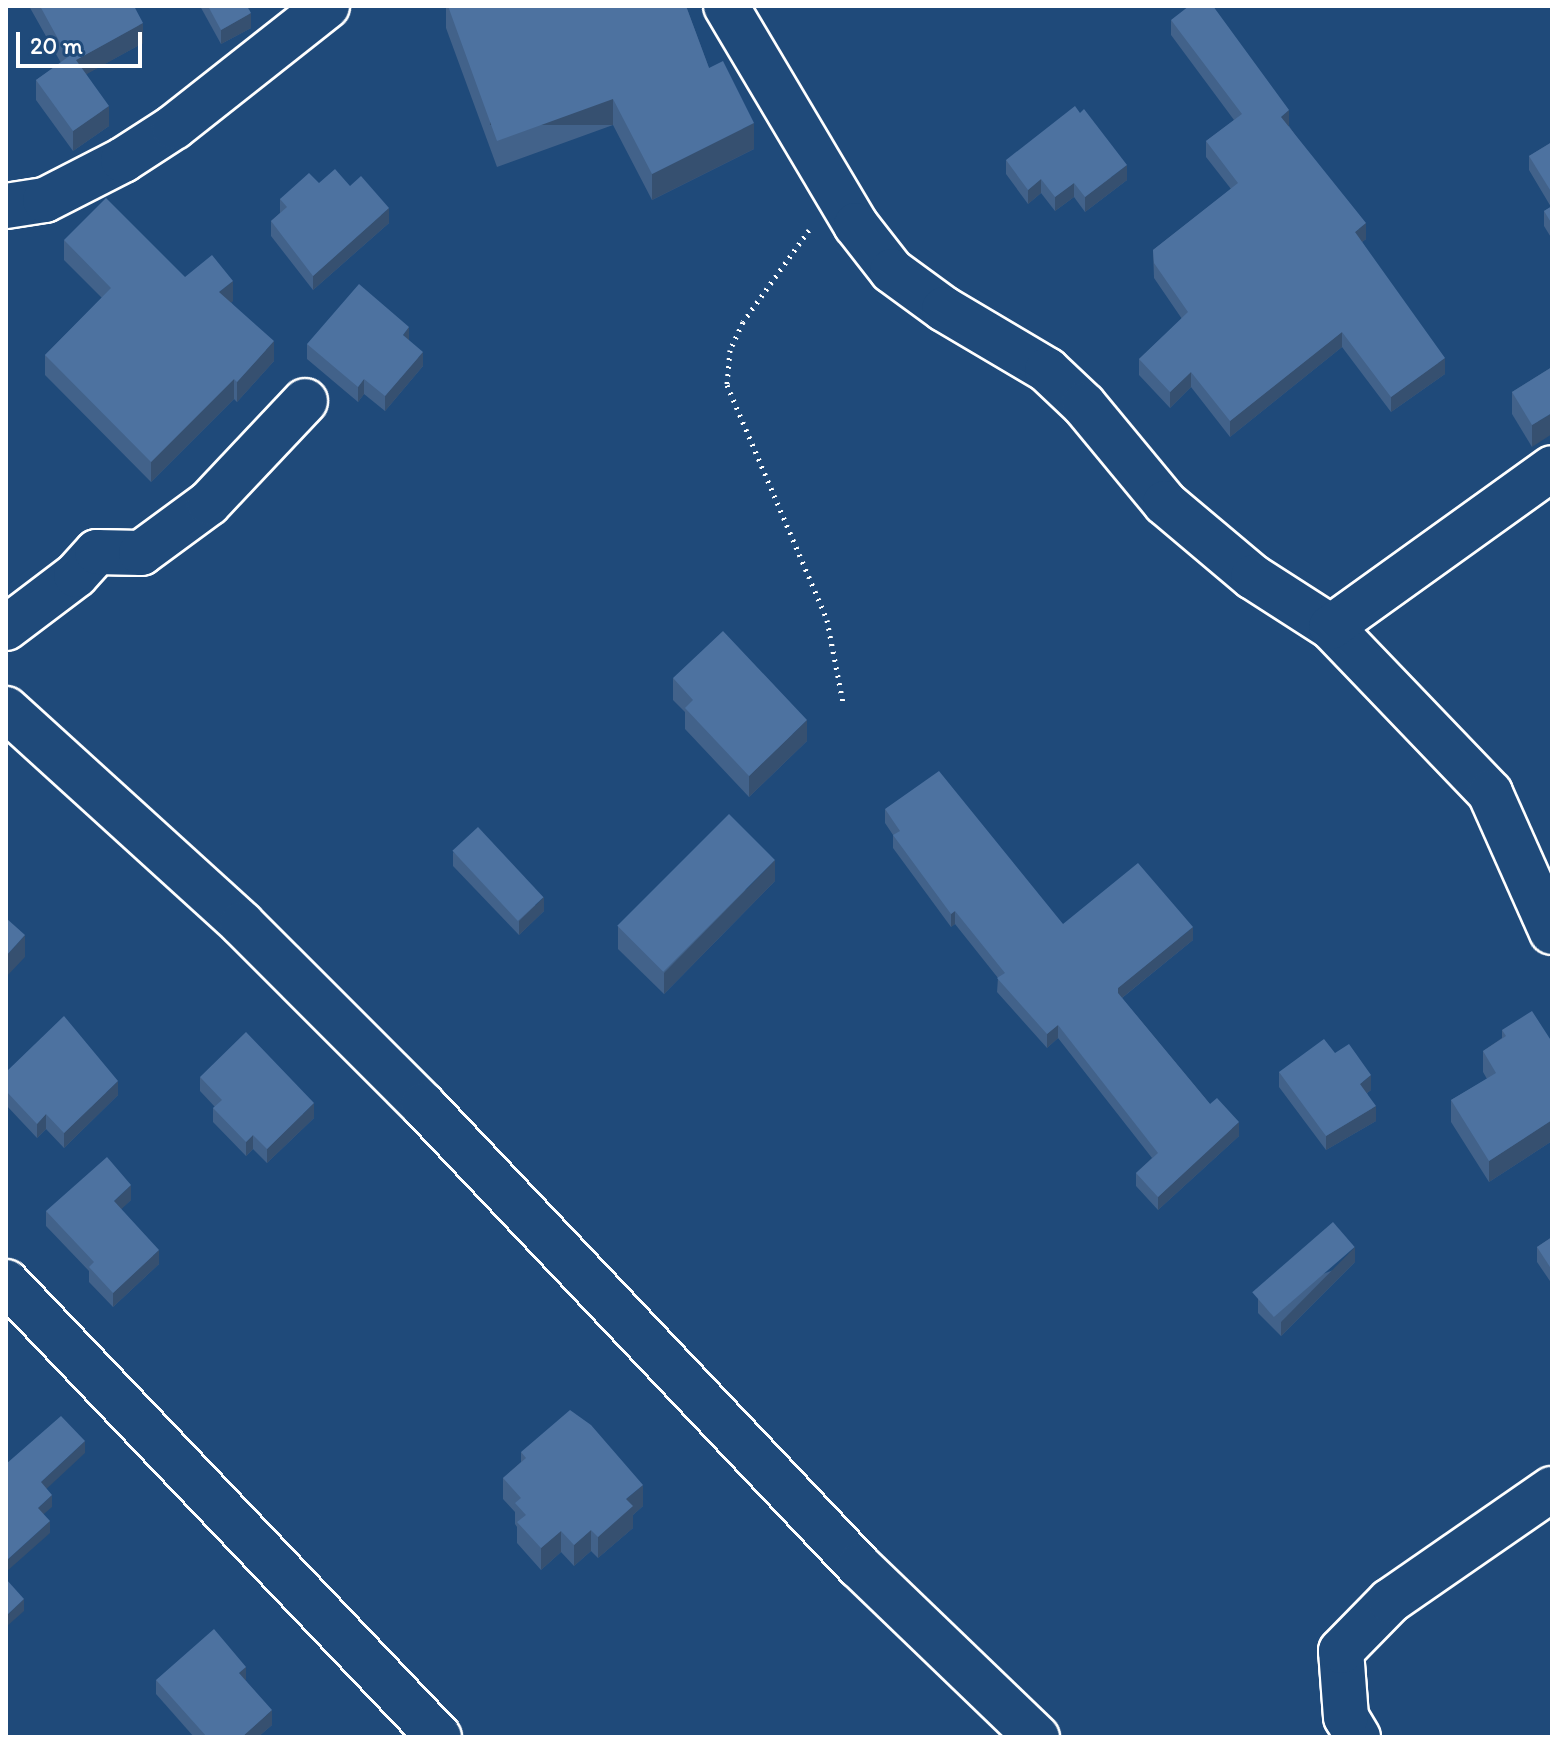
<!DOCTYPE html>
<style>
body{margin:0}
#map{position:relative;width:1558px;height:1743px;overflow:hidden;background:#1f4a7a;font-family:Itim,sans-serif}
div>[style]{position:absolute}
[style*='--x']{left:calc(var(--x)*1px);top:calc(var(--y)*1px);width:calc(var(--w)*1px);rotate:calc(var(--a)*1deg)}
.path>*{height:5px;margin-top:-2.5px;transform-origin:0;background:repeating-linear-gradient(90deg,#fff 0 2px,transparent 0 8px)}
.roads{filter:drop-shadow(2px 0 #fff) drop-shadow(-2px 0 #fff) drop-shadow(0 2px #fff) drop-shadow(0 -2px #fff)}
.minor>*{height:44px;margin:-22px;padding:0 22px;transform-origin:22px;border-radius:22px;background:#1f4a7a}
.wall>*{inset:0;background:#42628a}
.shaded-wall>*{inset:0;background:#365070;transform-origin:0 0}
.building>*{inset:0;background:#4d72a0;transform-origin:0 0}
span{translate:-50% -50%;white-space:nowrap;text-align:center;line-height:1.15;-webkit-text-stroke:8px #1f4a7a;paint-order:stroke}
.frame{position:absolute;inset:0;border:8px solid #fff;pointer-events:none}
.scale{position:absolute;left:16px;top:32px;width:126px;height:36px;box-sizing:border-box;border:4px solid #fff;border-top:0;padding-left:10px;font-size:24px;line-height:28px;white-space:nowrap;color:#fff;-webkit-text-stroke:6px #1f4a7a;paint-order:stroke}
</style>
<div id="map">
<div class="path">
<i style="--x:809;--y:230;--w:113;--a:125.7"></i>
<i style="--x:743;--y:322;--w:31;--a:115"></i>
<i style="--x:730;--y:350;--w:35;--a:95"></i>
<i style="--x:727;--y:385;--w:255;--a:66.9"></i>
<i style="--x:827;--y:620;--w:84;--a:79"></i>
</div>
<div class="roads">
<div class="minor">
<i style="--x:726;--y:6;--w:255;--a:59.3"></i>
<i style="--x:856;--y:225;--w:58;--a:52"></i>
<i style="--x:892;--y:271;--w:64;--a:36.2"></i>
<i style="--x:944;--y:309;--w:120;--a:30.6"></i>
<i style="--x:1047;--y:370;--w:51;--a:43.4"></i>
<i style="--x:1084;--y:405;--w:127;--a:50.4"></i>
<i style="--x:1165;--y:503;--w:115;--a:40.1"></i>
<i style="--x:1253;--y:577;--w:93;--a:32.7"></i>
<i style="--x:1331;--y:627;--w:230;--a:46.2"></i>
<i style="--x:1490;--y:793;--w:152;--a:66"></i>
<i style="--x:6;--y:206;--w:39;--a:-9"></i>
<i style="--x:45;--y:200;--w:88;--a:-27.1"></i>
<i style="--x:123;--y:160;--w:61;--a:-32.9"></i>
<i style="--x:174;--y:127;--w:195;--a:-38.3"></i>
<i style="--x:1331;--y:627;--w:272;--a:-35.7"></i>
<i style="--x:6;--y:628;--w:88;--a:-37.1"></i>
<i style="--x:76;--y:575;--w:31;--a:-48"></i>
<i style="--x:97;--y:552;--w:44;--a:1.3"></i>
<i style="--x:141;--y:553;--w:84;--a:-36.3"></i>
<i style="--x:209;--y:503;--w:140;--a:-46.7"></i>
<i style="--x:6;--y:709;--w:319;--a:42.3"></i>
<i style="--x:242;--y:924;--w:256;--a:45"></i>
<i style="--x:423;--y:1105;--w:635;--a:46.6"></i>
<i style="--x:859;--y:1566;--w:247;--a:43.9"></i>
<i style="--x:6;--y:1282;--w:628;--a:46.42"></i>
<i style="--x:1358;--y:1737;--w:23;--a:-121"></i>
<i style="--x:1346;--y:1717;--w:66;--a:-94.3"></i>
<i style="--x:1341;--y:1651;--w:70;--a:-45.6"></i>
<i style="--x:1390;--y:1601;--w:197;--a:-34.7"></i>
</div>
</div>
<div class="wall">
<i style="clip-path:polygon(29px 6px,134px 6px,143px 43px,86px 74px,109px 126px,73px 151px,36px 100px,36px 80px,61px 63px)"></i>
<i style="clip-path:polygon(200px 6px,247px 6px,251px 28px,221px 44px)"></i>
<i style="clip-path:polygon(446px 6px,686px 6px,709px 68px,754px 149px,652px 200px,613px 125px,497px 167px,446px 28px)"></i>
<i style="clip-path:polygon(1171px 20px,1289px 126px,1366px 239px,1362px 242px,1445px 374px,1391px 412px,1342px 347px,1230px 437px,1191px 387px,1170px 408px,1139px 375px,1139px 359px,1182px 319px,1154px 278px,1153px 250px,1231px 189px,1206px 157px,1206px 141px,1234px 120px,1171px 35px)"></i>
<i style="clip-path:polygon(1552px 142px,1552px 239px,1544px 226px,1544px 211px,1551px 207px,1529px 170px,1529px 156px)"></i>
<i style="clip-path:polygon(1006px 160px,1127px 180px,1085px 212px,1074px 197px,1055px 211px,1041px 193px,1028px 204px,1006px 174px)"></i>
<i style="clip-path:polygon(319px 183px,350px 186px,389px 223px,313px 290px,271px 236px,271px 221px,280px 213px,280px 199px)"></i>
<i style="clip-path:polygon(64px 240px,185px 277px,233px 301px,231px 302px,274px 361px,237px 402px,234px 399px,151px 482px,45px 375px,45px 355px,102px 298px,64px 260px)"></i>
<i style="clip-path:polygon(409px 341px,423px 366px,385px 411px,364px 394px,358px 402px,307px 359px,307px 344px)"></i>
<i style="clip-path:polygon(1552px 367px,1532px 447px,1512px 414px,1512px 392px)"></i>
<i style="clip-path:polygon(673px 678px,807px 741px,749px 797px,685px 729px,685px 712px,673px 700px)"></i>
<i style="clip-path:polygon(885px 809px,1063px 924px,1193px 940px,1122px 998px,1210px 1104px,1239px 1136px,1158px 1210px,1136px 1186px,1136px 1173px,1152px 1158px,1058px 1038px,1047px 1048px,997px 992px,998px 978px,955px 924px,951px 927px,893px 848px,893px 835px,885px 823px)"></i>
<i style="clip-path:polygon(453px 852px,544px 911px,519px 935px,453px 866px)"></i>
<i style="clip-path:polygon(775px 881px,664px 994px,618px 949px,618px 927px)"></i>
<i style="clip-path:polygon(1502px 1030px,1552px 1042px,1552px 1141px,1489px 1182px,1451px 1122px,1451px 1100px,1487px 1079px,1483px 1072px,1483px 1051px,1502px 1038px)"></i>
<i style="clip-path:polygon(1335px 1053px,1371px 1090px,1367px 1093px,1376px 1121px,1326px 1150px,1279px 1087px,1279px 1072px)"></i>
<i style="clip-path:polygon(6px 1072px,118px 1095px,64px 1148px,46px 1129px,37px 1138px,6px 1105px)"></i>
<i style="clip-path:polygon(200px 1077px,314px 1118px,267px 1163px,253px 1149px,246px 1156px,213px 1122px,213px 1108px,215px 1107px,200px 1091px)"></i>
<i style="clip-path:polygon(131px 1200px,121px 1209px,159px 1264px,113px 1307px,89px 1282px,89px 1271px,46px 1226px,46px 1211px)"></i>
<i style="clip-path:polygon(1552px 1237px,1552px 1284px,1537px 1262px,1537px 1247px)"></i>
<i style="clip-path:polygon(1355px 1262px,1281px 1336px,1258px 1313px,1258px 1298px)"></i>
<i style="clip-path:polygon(521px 1452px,643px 1506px,633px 1515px,633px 1528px,598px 1558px,591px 1551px,574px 1566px,561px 1552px,541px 1570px,517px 1543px,517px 1527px,515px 1524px,515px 1512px,503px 1499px,503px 1478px,521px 1462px)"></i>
<i style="clip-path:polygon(156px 1680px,246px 1681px,272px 1725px,258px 1737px,194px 1737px,156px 1694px)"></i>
</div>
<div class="shaded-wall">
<i style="clip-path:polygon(251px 13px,251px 28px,221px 44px,221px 30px)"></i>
<i style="clip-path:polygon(143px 23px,143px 43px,76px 80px,76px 60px)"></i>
<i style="left:613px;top:99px;width:26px;height:123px;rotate:90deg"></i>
<i style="clip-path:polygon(109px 106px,109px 126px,73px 151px,73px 131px)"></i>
<i style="clip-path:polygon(1289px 110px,1289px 126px,1281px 132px,1281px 117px)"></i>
<i style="clip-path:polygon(754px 123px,754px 149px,652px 200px,652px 174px)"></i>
<i style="clip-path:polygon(1127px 165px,1127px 180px,1085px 212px,1085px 197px)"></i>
<i style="clip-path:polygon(1041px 179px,1041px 193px,1028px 204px,1028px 190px)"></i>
<i style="clip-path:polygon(1074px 183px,1074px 197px,1055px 211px,1055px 197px)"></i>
<i style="clip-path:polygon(389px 208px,389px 223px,313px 290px,313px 276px)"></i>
<i style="clip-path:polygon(1366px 223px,1366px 239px,1355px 247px,1355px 232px)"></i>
<i style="clip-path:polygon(233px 281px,233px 301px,219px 312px,219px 292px)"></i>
<i style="clip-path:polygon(409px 327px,409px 341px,403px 335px)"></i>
<i style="clip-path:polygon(1342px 332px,1342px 347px,1230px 437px,1230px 421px)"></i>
<i style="clip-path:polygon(274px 341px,274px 361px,237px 402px,237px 382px)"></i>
<i style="clip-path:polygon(423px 352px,423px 366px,385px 411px,385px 396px)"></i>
<i style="clip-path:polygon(1445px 358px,1445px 374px,1391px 412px,1391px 397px)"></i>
<i style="clip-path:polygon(1191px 372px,1191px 387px,1170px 408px,1170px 392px)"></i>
<i style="clip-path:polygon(234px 379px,234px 399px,151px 482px,151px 462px)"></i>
<i style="clip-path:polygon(364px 379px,364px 394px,358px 402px,358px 387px)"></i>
<i style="clip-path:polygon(1552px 413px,1552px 434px,1532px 447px,1532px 425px)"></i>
<i style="clip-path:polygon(807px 720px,807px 741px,749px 797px,749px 776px)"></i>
<i style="clip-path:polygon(775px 860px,775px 881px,664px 994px,664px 973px)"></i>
<i style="clip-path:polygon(544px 897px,544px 911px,519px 935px,519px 921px)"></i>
<i style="clip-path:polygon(955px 911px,955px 924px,951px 927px,951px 914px)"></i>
<i style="clip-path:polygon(1193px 927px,1193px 940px,1118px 1001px,1118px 988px)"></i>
<i style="clip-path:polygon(25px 935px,25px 957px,6px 977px,6px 956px)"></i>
<i style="clip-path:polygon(1058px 1025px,1058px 1038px,1047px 1048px,1047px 1034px)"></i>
<i style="clip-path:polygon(1371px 1075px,1371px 1090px,1360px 1098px,1360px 1084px)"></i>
<i style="clip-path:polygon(118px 1081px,118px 1095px,64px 1148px,64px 1133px)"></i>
<i style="clip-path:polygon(314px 1103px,314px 1118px,267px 1163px,267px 1149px)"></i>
<i style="clip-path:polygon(1376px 1106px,1376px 1121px,1326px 1150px,1326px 1136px)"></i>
<i style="clip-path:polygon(46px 1114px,46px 1129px,37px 1138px,37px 1124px)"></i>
<i style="clip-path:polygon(1552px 1120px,1552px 1141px,1489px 1182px,1489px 1161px)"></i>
<i style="clip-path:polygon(1239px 1122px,1239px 1136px,1158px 1210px,1158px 1197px)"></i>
<i style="clip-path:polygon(253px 1135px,253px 1149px,246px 1156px,246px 1142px)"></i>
<i style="clip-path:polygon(131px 1185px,131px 1200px,114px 1216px,114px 1201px)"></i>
<i style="clip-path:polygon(1355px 1247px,1355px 1262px,1281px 1336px,1281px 1322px)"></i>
<i style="clip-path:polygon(159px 1250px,159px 1264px,113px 1307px,113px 1293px)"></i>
<i style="clip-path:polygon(85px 1441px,85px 1453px,41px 1494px,41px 1482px)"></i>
<i style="clip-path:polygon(643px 1485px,643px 1506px,633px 1515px,633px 1528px,598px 1558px,598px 1537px,626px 1499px)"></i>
<i style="clip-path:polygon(52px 1495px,52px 1507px,38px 1519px,38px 1508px)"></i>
<i style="clip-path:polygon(50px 1521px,50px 1533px,6px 1572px,6px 1561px)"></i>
<i style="clip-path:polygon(591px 1530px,591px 1551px,574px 1566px,574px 1545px)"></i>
<i style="clip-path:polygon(561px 1531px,561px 1552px,541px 1570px,541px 1548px)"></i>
<i style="clip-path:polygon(24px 1599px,24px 1611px,6px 1627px,6px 1616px)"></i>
<i style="clip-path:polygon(246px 1667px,246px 1681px,239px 1673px)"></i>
<i style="clip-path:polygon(272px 1710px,272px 1725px,258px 1737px,242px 1737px)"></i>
</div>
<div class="building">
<i style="clip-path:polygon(40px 6px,134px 6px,143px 23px,76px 60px,109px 106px,73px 131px,36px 80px,68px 57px)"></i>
<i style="clip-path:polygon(208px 6px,247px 6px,251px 13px,221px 30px)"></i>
<i style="clip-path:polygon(448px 6px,686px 6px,709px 68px,723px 61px,754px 123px,652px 174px,613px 99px,497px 141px)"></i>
<i style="clip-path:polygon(1189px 6px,1213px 6px,1289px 110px,1281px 117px,1366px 223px,1355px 232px,1445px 358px,1391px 397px,1342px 332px,1230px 421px,1191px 372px,1170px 392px,1139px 359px,1188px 312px,1154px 263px,1153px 250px,1238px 183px,1206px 141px,1242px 114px,1171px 20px)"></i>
<i style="clip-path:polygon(1075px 106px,1080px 113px,1084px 109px,1127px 165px,1085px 197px,1074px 183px,1055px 197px,1041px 179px,1028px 190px,1006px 160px)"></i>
<i style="clip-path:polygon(1552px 142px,1552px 193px,1529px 156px)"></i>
<i style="clip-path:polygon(335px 169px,350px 186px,361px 176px,389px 208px,313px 276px,271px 221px,287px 207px,280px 199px,309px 173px,319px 183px)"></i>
<i style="clip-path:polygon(106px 198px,185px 277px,212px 255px,233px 281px,219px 292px,274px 341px,237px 382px,234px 379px,151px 462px,45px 355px,111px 288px,64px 240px)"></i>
<i style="clip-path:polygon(1552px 206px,1552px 224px,1544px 211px)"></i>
<i style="clip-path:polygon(359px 284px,409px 327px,403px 335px,423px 352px,385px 396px,364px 379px,358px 387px,307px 344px)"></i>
<i style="clip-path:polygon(1552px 367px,1552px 413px,1532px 425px,1512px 392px)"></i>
<i style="clip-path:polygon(723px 631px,807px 720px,749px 776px,685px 708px,693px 700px,673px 678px)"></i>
<i style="clip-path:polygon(939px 771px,1063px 924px,1138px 863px,1193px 927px,1118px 988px,1118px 993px,1210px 1104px,1217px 1098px,1239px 1122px,1158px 1197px,1136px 1173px,1158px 1153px,1058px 1025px,1047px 1034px,997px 978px,1005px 973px,955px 911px,951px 914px,893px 835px,900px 831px,885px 809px)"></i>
<i style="left:729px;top:814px;width:65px;height:158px;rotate:45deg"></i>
<i style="left:478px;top:827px;width:96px;height:35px;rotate:47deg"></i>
<i style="clip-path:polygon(6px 918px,25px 935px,6px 956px)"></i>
<i style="clip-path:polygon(1532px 1011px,1552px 1042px,1552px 1120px,1489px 1161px,1451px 1100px,1496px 1073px,1483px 1051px,1506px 1036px,1502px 1030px)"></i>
<i style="clip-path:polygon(64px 1016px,118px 1081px,64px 1133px,46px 1114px,37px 1124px,6px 1091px,6px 1072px)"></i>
<i style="clip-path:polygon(246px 1032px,314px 1103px,267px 1149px,253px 1135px,246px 1142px,213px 1108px,222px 1100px,200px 1077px)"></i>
<i style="clip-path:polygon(1324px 1039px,1335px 1053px,1349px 1044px,1371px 1075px,1360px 1084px,1376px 1106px,1326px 1136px,1279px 1072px)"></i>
<i style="clip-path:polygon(107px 1157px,131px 1185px,114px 1201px,159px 1250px,113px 1293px,89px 1267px,94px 1262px,46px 1211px)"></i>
<i style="left:1333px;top:1222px;width:33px;height:107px;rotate:49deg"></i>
<i style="clip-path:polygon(1552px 1237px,1552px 1270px,1537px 1247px)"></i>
<i style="clip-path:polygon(570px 1410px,591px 1425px,643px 1485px,626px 1499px,633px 1506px,598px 1537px,591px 1530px,574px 1545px,561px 1531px,541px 1548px,517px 1522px,526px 1515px,515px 1503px,521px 1498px,503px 1478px,526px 1458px,521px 1452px)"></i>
<i style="clip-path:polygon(61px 1416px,85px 1441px,41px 1482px,52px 1495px,38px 1508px,50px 1521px,6px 1561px,6px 1464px)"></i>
<i style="clip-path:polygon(6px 1579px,24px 1599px,6px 1616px)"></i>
<i style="clip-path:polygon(214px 1629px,246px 1667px,239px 1673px,272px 1710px,242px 1737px,207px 1737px,156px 1680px)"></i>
</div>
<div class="frame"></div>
<div class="scale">20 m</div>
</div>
